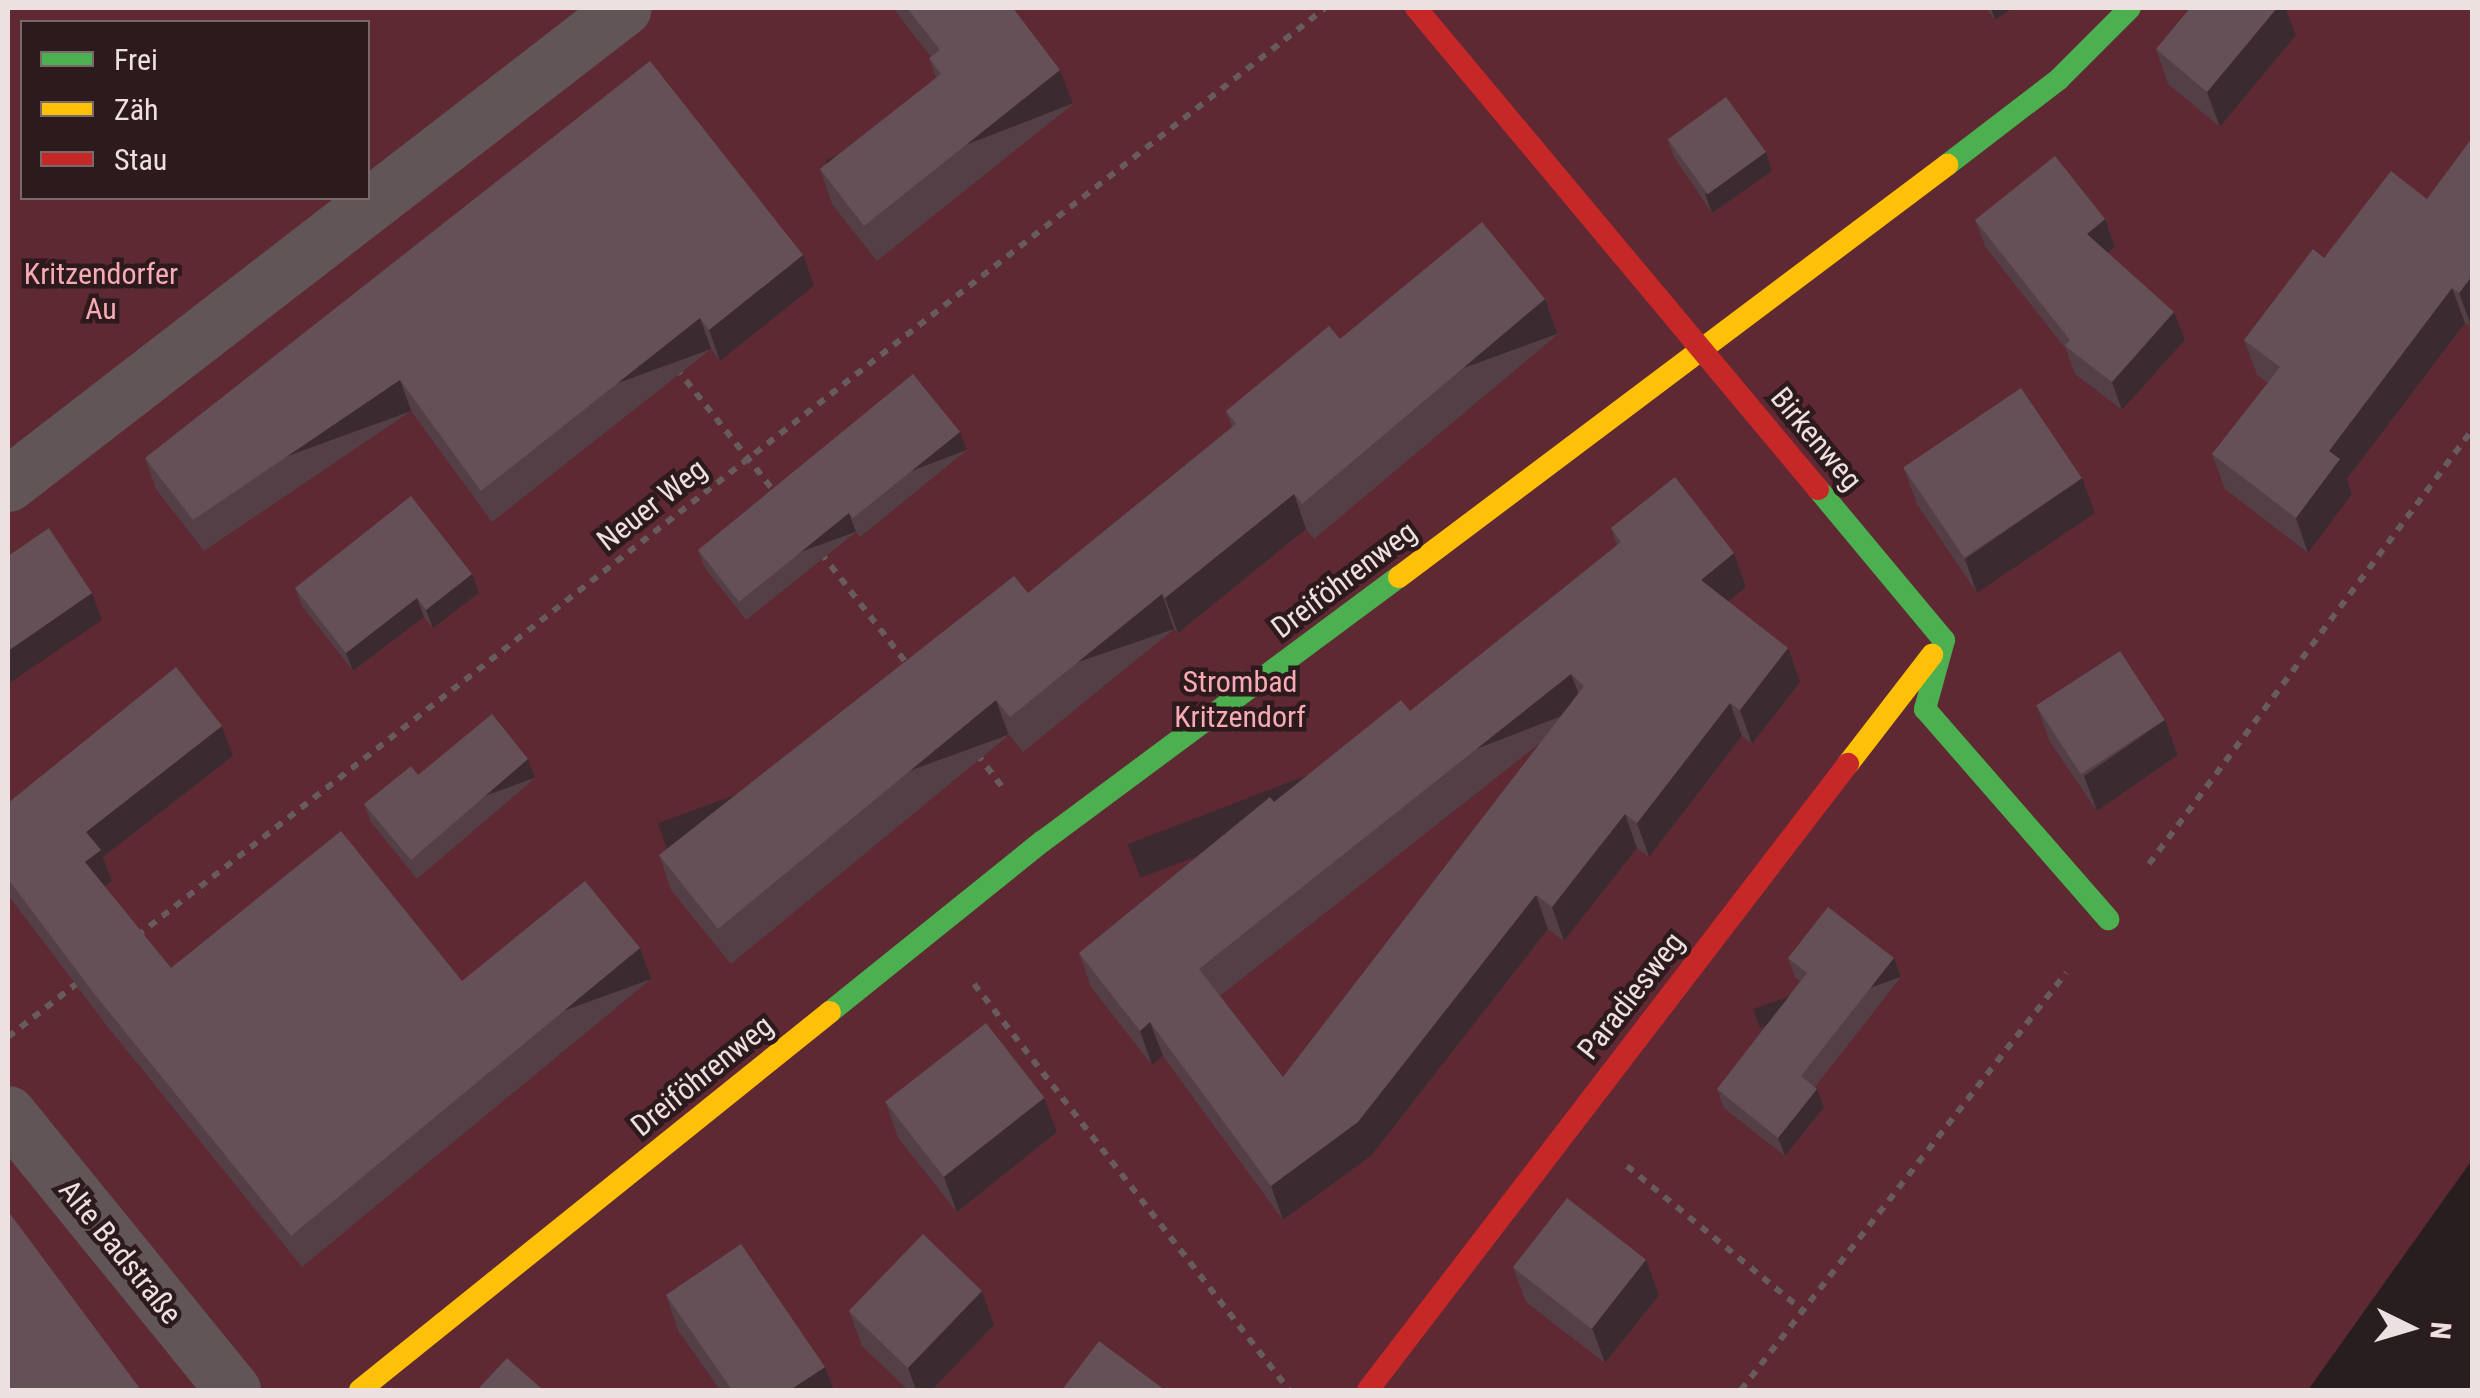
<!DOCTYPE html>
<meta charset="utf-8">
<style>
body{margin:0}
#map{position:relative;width:2480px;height:1398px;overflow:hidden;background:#281e20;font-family:"Roboto Condensed",sans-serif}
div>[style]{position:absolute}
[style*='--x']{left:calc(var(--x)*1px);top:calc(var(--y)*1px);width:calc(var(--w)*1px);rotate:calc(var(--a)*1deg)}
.green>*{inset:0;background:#5e2933}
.path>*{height:6px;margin-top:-3px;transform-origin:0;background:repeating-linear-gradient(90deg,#675b5d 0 8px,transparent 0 16px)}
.street>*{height:55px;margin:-27.5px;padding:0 27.5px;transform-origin:27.5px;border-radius:27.5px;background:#625557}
.fast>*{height:22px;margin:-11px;padding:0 11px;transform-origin:11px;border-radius:11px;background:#4caf50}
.slow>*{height:22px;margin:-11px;padding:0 11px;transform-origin:11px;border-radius:11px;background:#ffc107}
.jam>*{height:22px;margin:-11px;padding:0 11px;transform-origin:11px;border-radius:11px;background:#c62828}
.wall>*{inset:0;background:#543f46}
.shaded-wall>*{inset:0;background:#3b2b30;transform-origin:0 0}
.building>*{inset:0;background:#645056;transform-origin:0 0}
span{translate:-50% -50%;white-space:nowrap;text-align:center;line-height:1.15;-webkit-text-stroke:9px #2c1a1d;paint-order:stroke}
.park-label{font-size:30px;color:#f8abb5}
.street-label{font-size:30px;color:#ede0e1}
.frame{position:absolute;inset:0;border:10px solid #ede0e1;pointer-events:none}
.legend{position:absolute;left:20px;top:20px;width:350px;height:180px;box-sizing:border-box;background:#2c1a1d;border:2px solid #79696b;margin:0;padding:12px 18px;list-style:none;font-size:30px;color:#ede0e1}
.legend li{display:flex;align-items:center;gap:20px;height:50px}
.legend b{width:50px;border:2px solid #79696b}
.north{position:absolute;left:2360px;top:1278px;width:100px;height:100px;-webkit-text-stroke:8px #2c1a1d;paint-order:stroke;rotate:95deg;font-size:28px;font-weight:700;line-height:40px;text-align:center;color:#ede0e1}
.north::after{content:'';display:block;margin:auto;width:35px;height:45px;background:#ede0e1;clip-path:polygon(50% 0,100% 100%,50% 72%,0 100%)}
</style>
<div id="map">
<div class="green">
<i style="clip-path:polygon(evenodd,8px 8px,2472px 8px,2472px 1160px,2308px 1390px,8px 1390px,8px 8px,22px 22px,368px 22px,368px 198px,22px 198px,22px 22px)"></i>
</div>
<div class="path">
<i style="--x:676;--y:368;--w:162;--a:51.5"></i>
<i style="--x:821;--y:553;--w:142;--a:52.2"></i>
<i style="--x:977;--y:754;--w:43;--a:52.6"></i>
<i style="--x:2149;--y:864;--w:541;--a:-53.34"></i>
<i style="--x:137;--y:936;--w:1507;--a:-37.99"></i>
<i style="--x:974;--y:984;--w:514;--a:52.19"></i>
<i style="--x:8;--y:1037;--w:91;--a:-37.9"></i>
<i style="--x:1627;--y:1166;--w:227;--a:39.4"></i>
<i style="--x:1741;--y:1390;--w:529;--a:-52.07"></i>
</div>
<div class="street">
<i style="--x:8;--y:484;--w:778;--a:-37.69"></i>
<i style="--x:8;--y:1113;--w:357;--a:50.9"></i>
</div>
<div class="fast">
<i style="--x:1947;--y:165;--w:141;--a:-37.5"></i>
<i style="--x:2059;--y:79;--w:100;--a:-45"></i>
<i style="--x:1818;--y:489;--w:197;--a:50.2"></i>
<i style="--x:1944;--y:640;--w:72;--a:105.4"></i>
<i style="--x:1925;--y:709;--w:279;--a:48.9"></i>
<i style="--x:830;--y:1012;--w:273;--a:-38.8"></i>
<i style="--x:1043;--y:841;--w:443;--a:-36.6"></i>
</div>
<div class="slow">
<i style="--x:1399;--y:577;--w:686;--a:-36.94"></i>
<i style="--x:1848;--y:764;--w:138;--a:-52.4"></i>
<i style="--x:360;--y:1390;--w:603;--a:-38.81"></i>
</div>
<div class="jam">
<i style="--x:1416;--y:8;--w:627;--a:50.11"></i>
<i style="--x:1368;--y:1390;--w:789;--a:-52.52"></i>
</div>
<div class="wall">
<i style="clip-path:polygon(893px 8px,1013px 8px,1073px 104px,877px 261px,832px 204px,820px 169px,936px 78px,929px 58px,931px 57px)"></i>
<i style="clip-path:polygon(1986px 8px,2013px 8px,1995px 20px)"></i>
<i style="clip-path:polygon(2296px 35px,2220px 127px,2168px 84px,2156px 49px)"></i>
<i style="clip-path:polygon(650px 61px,814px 286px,720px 361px,711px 349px,492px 522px,411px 411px,204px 551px,156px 489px,145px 458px)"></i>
<i style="clip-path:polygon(1667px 138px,1772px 171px,1712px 213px,1674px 157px)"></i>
<i style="clip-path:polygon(2472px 138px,2472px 327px,2465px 323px,2347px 479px,2352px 494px,2308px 553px,2225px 489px,2212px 454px,2268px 383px,2257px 375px,2244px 340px,2324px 258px,2427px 199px)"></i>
<i style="clip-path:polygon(2105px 219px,2115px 247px,2108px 253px,2185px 340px,2122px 410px,2075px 374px,2066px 349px,1986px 248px,1975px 220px)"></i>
<i style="clip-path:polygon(1545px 299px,1558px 334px,1314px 539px,1306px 529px,1178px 633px,1174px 629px,1023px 752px,1009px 735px,731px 964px,671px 890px,659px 855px,1028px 593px,1232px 427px,1226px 411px,1340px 339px)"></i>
<i style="clip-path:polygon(967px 450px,860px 537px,856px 532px,746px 620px,705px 568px,698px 550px)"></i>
<i style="clip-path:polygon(1904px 469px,2095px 513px,1977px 593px,1917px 504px)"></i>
<i style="clip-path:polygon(evenodd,1611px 528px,1734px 553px,1746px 587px,1728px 601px,1800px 682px,1752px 744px,1742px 736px,1649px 857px,1637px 848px,1564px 941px,1548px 929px,1371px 1156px,1283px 1220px,1163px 1056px,1152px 1065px,1091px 987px,1079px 953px,1274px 802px,1410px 711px,1617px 545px,1611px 528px,1540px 743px,1283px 1077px,1220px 996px,1540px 743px)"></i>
<i style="clip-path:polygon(295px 588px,479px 593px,433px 628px,424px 617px,353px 671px,302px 606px)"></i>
<i style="clip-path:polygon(2037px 707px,2165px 720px,2178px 755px,2097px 811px,2050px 742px)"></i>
<i style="clip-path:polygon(233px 756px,103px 857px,112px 881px,104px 886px,171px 968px,462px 981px,640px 948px,651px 979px,302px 1267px,107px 1026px,8px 895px,8px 803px)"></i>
<i style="clip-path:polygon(418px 775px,535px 778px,417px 879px,371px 822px,364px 804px)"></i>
<i style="clip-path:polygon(1788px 958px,1901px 977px,1815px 1087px,1824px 1107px,1785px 1156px,1724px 1108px,1717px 1089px,1800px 981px,1795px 977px)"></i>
<i style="clip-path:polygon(886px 1103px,1057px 1132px,957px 1212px,898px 1138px)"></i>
<i style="clip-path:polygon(1646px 1260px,1659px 1295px,1605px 1363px,1526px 1302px,1513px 1267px)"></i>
<i style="clip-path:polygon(666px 1295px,825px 1367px,834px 1390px,720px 1390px,678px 1330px)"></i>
<i style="clip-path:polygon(849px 1311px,994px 1325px,932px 1390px,908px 1390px,862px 1346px)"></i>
</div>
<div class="shaded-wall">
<i style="clip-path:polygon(1991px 8px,2013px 8px,1995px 20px)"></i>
<i style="clip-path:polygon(2277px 8px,2285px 8px,2296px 35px,2220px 127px,2207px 92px)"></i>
<i style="left:1060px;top:70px;width:36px;height:251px;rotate:69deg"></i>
<i style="clip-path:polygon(1766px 152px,1772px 171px,1712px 213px,1705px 194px)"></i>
<i style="clip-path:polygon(2105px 219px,2115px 247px,2097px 262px,2087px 234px)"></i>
<i style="clip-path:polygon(803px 255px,814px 286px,720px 361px,709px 330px)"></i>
<i style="clip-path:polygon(2472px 276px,2472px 328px,2459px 293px)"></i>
<i style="clip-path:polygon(2452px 288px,2465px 323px,2347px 479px,2352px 494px,2308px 553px,2296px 518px,2329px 451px)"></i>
<i style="left:1545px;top:299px;width:37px;height:318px;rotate:70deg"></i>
<i style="clip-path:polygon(2174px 312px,2185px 340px,2122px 410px,2112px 382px)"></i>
<i style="left:700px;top:318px;width:33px;height:279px;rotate:70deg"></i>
<i style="left:400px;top:380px;width:33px;height:250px;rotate:70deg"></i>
<i style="left:960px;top:432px;width:19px;height:137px;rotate:69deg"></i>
<i style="clip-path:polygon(2082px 478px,2095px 513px,1977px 593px,1965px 559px)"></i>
<i style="clip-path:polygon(1294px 494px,1306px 529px,1178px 633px,1165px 598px)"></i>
<i style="left:849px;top:513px;width:20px;height:141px;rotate:70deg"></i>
<i style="clip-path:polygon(1734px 553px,1746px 587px,1713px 614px,1701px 580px)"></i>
<i style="clip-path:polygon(472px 574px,479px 593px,433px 628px,426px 610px)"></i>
<i style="clip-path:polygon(92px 593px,102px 620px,8px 684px,8px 651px)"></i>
<i style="left:1162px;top:594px;width:37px;height:196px;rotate:71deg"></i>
<i style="clip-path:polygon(417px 598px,424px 617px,353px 671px,346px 653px)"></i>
<i style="clip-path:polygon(1788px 648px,1800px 682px,1752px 744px,1740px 710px)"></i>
<i style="left:1571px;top:674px;width:36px;height:475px;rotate:69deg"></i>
<i style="left:996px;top:700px;width:37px;height:360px;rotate:70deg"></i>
<i style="clip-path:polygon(1730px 703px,1742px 736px,1649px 857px,1637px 823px)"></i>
<i style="clip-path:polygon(2165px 720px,2178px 755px,2097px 811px,2084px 776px)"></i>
<i style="clip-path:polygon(222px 726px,233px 756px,103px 857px,112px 881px,96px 893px,85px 862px,86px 832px)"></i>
<i style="left:528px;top:759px;width:20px;height:155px;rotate:70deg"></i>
<i style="clip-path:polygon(1625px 814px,1637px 848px,1564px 941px,1552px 907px)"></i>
<i style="clip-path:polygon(1536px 895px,1548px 929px,1371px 1156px,1283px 1220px,1271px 1186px)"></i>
<i style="left:640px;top:948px;width:33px;height:452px;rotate:70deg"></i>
<i style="left:1894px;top:958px;width:20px;height:150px;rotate:70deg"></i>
<i style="clip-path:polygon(1150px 1022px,1163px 1056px,1152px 1065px,1140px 1031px)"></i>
<i style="clip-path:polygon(1817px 1089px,1824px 1107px,1785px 1156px,1778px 1138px)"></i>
<i style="clip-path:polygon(1044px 1098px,1057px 1132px,957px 1212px,944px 1177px)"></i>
<i style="clip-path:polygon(1646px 1260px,1659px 1295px,1605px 1363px,1592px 1328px)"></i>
<i style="clip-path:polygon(982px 1291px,994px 1325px,932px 1390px,916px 1390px,908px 1368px)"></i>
<i style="clip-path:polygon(825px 1367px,834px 1390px,790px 1390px)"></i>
</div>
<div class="building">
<i style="clip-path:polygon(907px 8px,1013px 8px,1060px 70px,864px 226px,820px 169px,941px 74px,929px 58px,940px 50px)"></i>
<i style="clip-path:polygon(2190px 8px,2277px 8px,2207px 92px,2156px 49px)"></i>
<i style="clip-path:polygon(650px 61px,803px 255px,709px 330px,700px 318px,481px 491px,400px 380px,193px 520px,145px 458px)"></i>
<i style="left:1726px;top:97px;width:68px;height:72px;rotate:54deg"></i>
<i style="clip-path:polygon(2472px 138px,2472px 276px,2459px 293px,2452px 288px,2329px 451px,2340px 459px,2296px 518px,2212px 454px,2280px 367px,2244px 340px,2313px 249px,2324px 258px,2391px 171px,2427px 199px)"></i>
<i style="clip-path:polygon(2055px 156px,2105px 219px,2087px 234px,2174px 312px,2112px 382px,2065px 346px,2070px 340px,1975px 220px)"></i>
<i style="clip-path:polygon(1482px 222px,1545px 299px,1302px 504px,1294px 494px,1165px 598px,1162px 594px,1010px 717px,996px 700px,718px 929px,659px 855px,1014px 576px,1028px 593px,1236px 424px,1226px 411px,1329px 326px,1340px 339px)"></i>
<i style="clip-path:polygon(913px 374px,960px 432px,853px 518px,849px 513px,739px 602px,698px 550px)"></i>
<i style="left:2021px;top:388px;width:109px;height:142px;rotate:56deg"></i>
<i style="clip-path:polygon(evenodd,1675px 477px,1734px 553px,1701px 580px,1788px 648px,1740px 710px,1730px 703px,1637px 823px,1625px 814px,1552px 907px,1536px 895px,1358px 1122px,1271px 1186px,1150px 1022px,1140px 1031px,1079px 953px,1270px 797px,1274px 802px,1401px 700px,1410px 711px,1621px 542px,1611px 528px,1675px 477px,1571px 674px,1584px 686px,1283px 1077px,1199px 969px,1571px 674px)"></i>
<i style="clip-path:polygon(411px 496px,472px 574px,426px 610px,417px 598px,346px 653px,295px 588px)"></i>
<i style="clip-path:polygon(49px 528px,92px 593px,8px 651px,8px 556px)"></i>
<i style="left:2120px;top:651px;width:82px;height:100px;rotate:57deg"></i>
<i style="clip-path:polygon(176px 667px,222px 726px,86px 832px,101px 850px,85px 862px,171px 968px,341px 831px,462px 981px,585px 881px,640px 948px,291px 1236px,96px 996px,8px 879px,8px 803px)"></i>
<i style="clip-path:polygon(492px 714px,528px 759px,411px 860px,364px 804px,411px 766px,418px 775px)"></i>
<i style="clip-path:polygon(1828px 907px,1894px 958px,1801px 1076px,1817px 1089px,1778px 1138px,1717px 1089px,1807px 973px,1788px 958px)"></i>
<i style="left:986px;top:1023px;width:95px;height:128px;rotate:52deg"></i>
<i style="left:1567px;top:1198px;width:100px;height:88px;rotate:38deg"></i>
<i style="clip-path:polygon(8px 1211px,141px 1390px,8px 1390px)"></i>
<i style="left:923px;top:1234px;width:82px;height:107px;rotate:44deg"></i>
<i style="clip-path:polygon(741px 1244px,825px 1367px,790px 1390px,732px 1390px,666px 1295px)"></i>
<i style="clip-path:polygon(1099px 1341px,1165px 1390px,1062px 1390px)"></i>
<i style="clip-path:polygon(507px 1358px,543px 1390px,477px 1390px)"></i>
</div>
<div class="park-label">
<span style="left:101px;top:291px">Kritzendorfer<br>Au</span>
<span style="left:1240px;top:699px">Strombad<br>Kritzendorf</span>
</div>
<div class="street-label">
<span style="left:1816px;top:439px;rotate:50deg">Birkenweg</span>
<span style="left:652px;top:505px;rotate:-38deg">Neuer Weg</span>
<span style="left:1344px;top:580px;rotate:-37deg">Dreiföhrenweg</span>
<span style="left:1631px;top:996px;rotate:-52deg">Paradiesweg</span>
<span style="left:702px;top:1076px;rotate:-39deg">Dreiföhrenweg</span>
<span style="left:120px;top:1252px;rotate:51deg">Alte Badstraße</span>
</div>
<div class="frame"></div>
<ul class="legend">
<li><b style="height:12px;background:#4caf50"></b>Frei</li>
<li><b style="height:12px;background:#ffc107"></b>Zäh</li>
<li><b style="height:12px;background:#c62828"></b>Stau</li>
</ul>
<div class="north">N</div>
</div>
